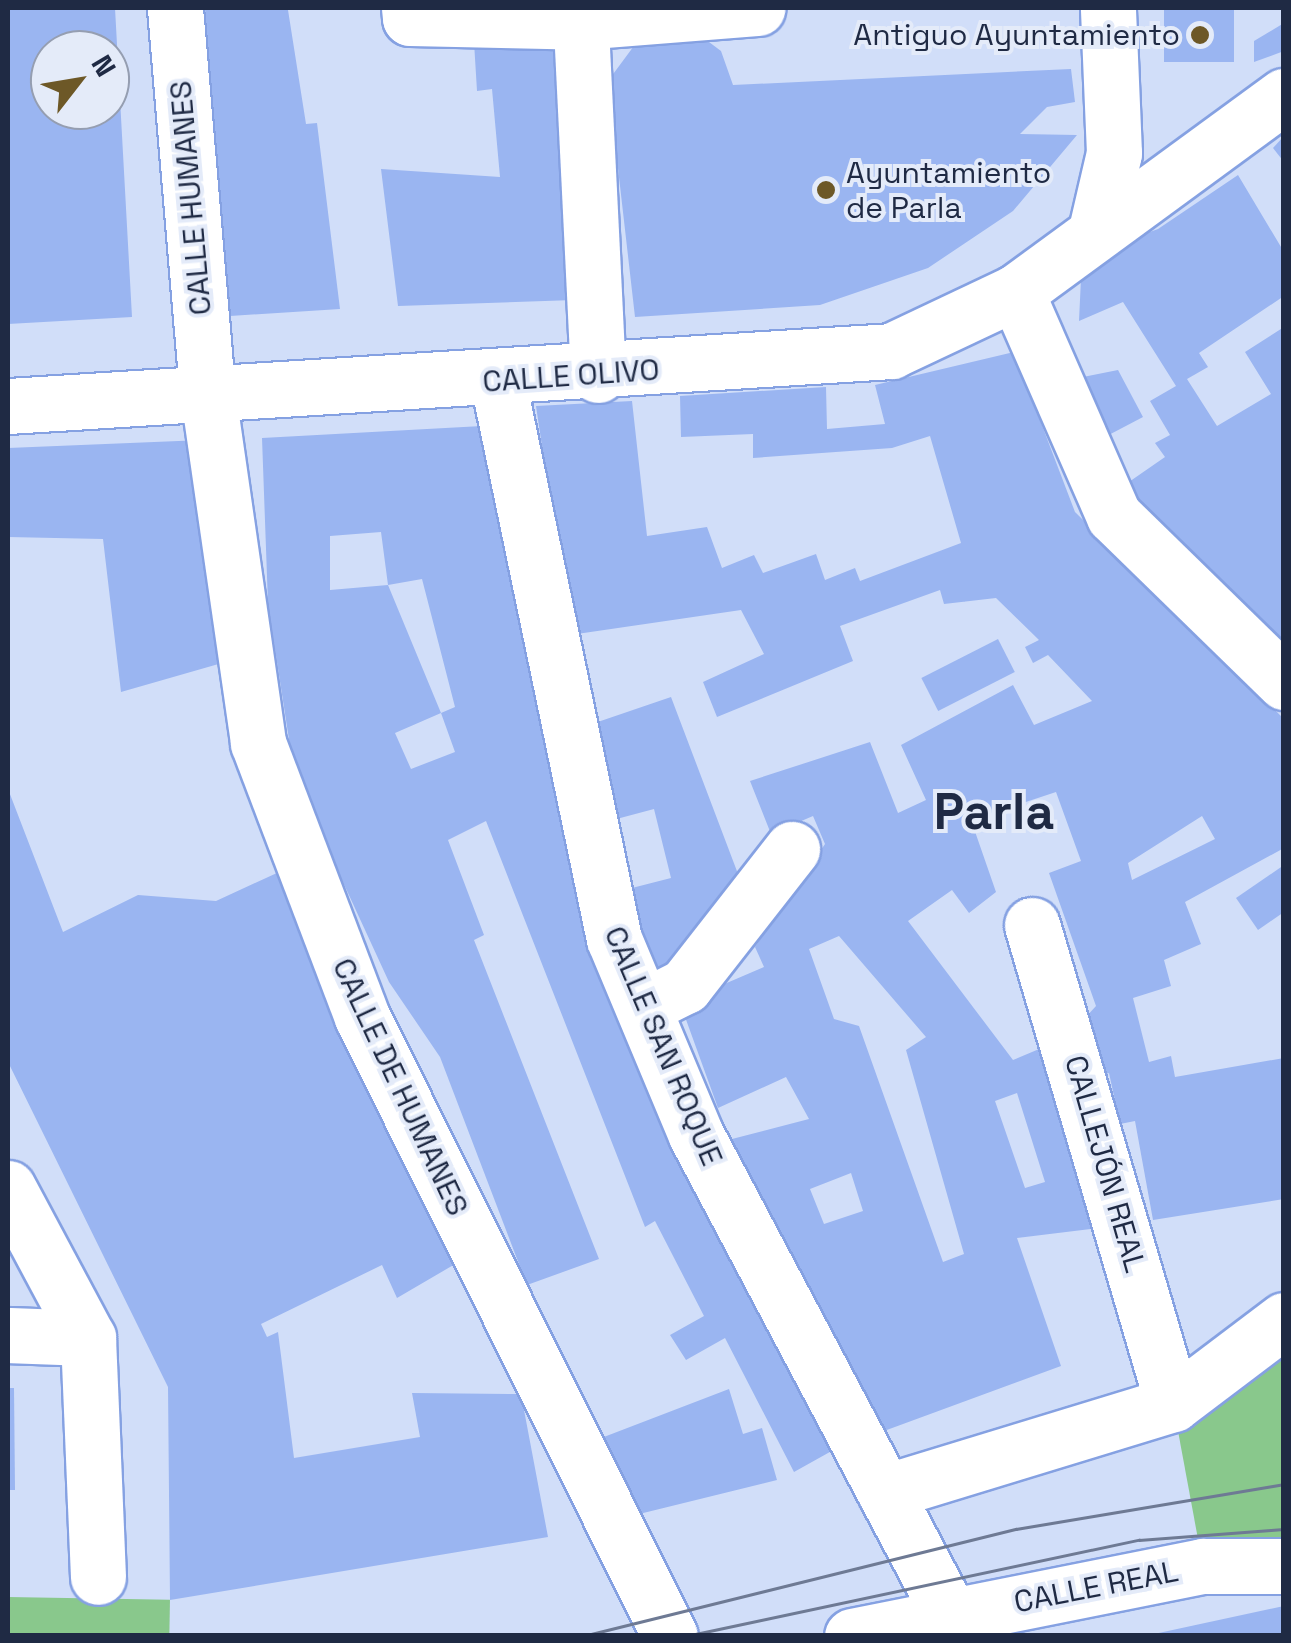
<!DOCTYPE html>
<meta charset="utf-8">
<style>
body{margin:0}
#map{position:relative;width:1291px;height:1643px;overflow:hidden;background:#d1def9;font-family:"Space Grotesk",sans-serif}
div>[style]{position:absolute}
[style*='--x']{left:calc(var(--x)*1px);top:calc(var(--y)*1px);width:calc(var(--w)*1px);rotate:calc(var(--a)*1deg)}
.green>*{inset:0;background:#89c88c;transform-origin:0 0}
.building>*{inset:0;background:#9ab5f1;transform-origin:0 0}
.roads{filter:drop-shadow(2px 0 #85a1e2) drop-shadow(-2px 0 #85a1e2) drop-shadow(0 2px #85a1e2) drop-shadow(0 -2px #85a1e2)}
.street>*{height:55px;margin:-27.5px;padding:0 27.5px;transform-origin:27.5px;border-radius:27.5px;background:#fff}
.secondary>*{height:55px;margin:-27.5px;padding:0 27.5px;transform-origin:27.5px;border-radius:27.5px;background:#fff}
.tram>*{height:2.5px;margin:-1.25px;padding:0 1.25px;transform-origin:1.25px;border-radius:1.25px;background:#6e7a94}
.dots>*{width:28px;height:28px;translate:-50% -50%;box-sizing:border-box;border:5px solid #e4ebf9;border-radius:50%}
span{translate:-50% -50%;white-space:nowrap;text-align:center;line-height:1.15;-webkit-text-stroke:8px #e4ebf9;paint-order:stroke}
.poi-label{font-size:30px;color:#1f2a44}
.right{translate:-100% -50%;text-align:right}
.left{translate:0 -50%;text-align:left}
.street-label{font-size:30px;color:#1f2a44}
.town-label{font-size:50px;color:#1f2a44;font-weight:700}
.frame{position:absolute;inset:0;border:10px solid #1f2a44;pointer-events:none}
.north{position:absolute;left:30px;top:30px;width:100px;height:100px;box-sizing:border-box;background:#e4ebf9;border:2px solid #959eb1;border-radius:50%;rotate:59deg;font-size:28px;font-weight:700;line-height:40px;text-align:center;color:#1f2a44}
.north::after{content:'';display:block;margin:auto;width:35px;height:45px;background:#6d5827;clip-path:polygon(50% 0,100% 100%,50% 72%,0 100%)}
</style>
<div id="map">
<div class="green">
<i style="clip-path:polygon(1283px 1320px,1283px 1566px,1203px 1566px,1173px 1404px)"></i>
<i style="left:8px;top:1597px;width:162px;height:39px;rotate:1deg"></i>
</div>
<div class="building">
<i style="clip-path:polygon(evenodd,8px 8px,115px 8px,132px 317px,8px 324px,8px 8px,50px 50px,110px 50px,110px 110px,50px 110px,50px 50px)"></i>
<i style="clip-path:polygon(205px 8px,288px 10px,306px 124px,317px 123px,340px 309px,230px 316px,222px 304px)"></i>
<i style="left:1164px;top:8px;width:70px;height:54px"></i>
<i style="clip-path:polygon(1284px 23px,1284px 51px,1254px 62px,1254px 41px)"></i>
<i style="clip-path:polygon(642px 35px,701px 36px,721px 51px,733px 85px,1071px 69px,1075px 102px,1047px 107px,1020px 134px,1077px 135px,1013px 211px,928px 268px,820px 305px,635px 317px,608px 81px)"></i>
<i style="clip-path:polygon(552px 40px,574px 300px,398px 306px,381px 169px,500px 177px,492px 89px,477px 91px,474px 42px)"></i>
<i style="clip-path:polygon(1284px 136px,1284px 162px,1273px 148px)"></i>
<i style="clip-path:polygon(1238px 175px,1284px 252px,1284px 296px,1199px 353px,1208px 367px,1187px 379px,1217px 426px,1271px 394px,1245px 352px,1284px 327px,1284px 652px,1151px 521px,1126px 484px,1165px 457px,1155px 443px,1170px 435px,1150px 401px,1176px 386px,1123px 302px,1079px 321px,1082px 257px,1158px 229px)"></i>
<i style="clip-path:polygon(evenodd,1014px 352px,1075px 512px,1284px 719px,1284px 848px,1185px 902px,1201px 944px,1164px 960px,1171px 986px,1133px 998px,1149px 1062px,1171px 1056px,1175px 1077px,1284px 1058px,1284px 1199px,1153px 1220px,1135px 1121px,1120px 1124px,1109px 1073px,1099px 1077px,1085px 1018px,1096px 1006px,1049px 873px,1081px 861px,1056px 792px,971px 820px,996px 892px,969px 913px,952px 890px,908px 921px,1013px 1060px,1051px 1044px,1107px 1227px,1017px 1238px,1061px 1366px,884px 1431px,732px 1139px,809px 1119px,786px 1077px,718px 1108px,680px 1003px,764px 967px,755px 947px,825px 844px,813px 816px,771px 834px,750px 781px,870px 742px,898px 813px,926px 800px,901px 745px,1013px 685px,1034px 725px,1092px 701px,1048px 655px,1033px 663px,1025px 647px,1039px 640px,996px 598px,944px 604px,940px 590px,840px 626px,853px 661px,717px 717px,703px 682px,764px 654px,741px 610px,570px 635px,536px 406px,632px 401px,647px 536px,707px 527px,722px 568px,754px 555px,763px 573px,816px 554px,825px 580px,855px 568px,860px 581px,961px 543px,930px 436px,892px 448px,753px 458px,753px 434px,681px 437px,680px 396px,826px 387px,827px 429px,885px 424px,875px 385px,1014px 352px,1202px 816px,1215px 839px,1132px 880px,1128px 863px,1202px 816px,1014px 352px,839px 936px,926px 1037px,906px 1050px,964px 1254px,943px 1262px,859px 1026px,834px 1019px,809px 949px,839px 936px,1014px 352px,1017px 1093px,1045px 1182px,1025px 1188px,995px 1101px,1017px 1093px,1014px 352px,851px 1173px,863px 1211px,824px 1224px,810px 1189px,851px 1173px)"></i>
<i style="clip-path:polygon(1118px 370px,1143px 417px,1103px 438px,1078px 378px)"></i>
<i style="clip-path:polygon(evenodd,482px 426px,534px 685px,837px 1448px,794px 1472px,725px 1338px,686px 1360px,670px 1335px,704px 1316px,655px 1221px,645px 1227px,486px 821px,448px 840px,484px 935px,474px 940px,599px 1259px,527px 1285px,440px 1057px,389px 982px,295px 778px,268px 604px,262px 438px,482px 426px,381px 532px,388px 585px,330px 590px,330px 536px,381px 532px,482px 426px,422px 579px,455px 707px,441px 713px,455px 752px,411px 769px,395px 733px,441px 713px,388px 585px,422px 579px)"></i>
<i style="clip-path:polygon(203px 440px,222px 663px,121px 692px,103px 539px,8px 537px,8px 448px)"></i>
<i style="left:998px;top:639px;width:37px;height:86px;rotate:63deg"></i>
<i style="clip-path:polygon(671px 697px,746px 895px,657px 975px,628px 889px,671px 878px,654px 809px,609px 821px,586px 726px)"></i>
<i style="clip-path:polygon(8px 789px,63px 932px,138px 895px,216px 901px,290px 867px,462px 1260px,397px 1298px,382px 1265px,261px 1324px,267px 1337px,278px 1332px,294px 1458px,420px 1437px,412px 1393px,521px 1394px,548px 1537px,170px 1600px,168px 1387px,8px 1062px)"></i>
<i style="clip-path:polygon(1284px 865px,1284px 912px,1258px 930px,1236px 898px)"></i>
<i style="clip-path:polygon(8px 1388px,14px 1388px,15px 1490px,8px 1490px)"></i>
<i style="clip-path:polygon(729px 1389px,743px 1434px,762px 1428px,777px 1480px,627px 1517px,596px 1440px)"></i>
<i style="clip-path:polygon(1284px 1606px,1284px 1636px,1155px 1636px,1154px 1634px)"></i>
</div>
<div class="roads">
<div class="street">
<i style="--x:175;--y:8;--w:381;--a:85.2"></i>
<i style="--x:207;--y:388;--w:359;--a:81.8"></i>
<i style="--x:258;--y:743;--w:293;--a:69.2"></i>
<i style="--x:362;--y:1017;--w:691;--a:63.55"></i>
<i style="--x:409;--y:8;--w:10;--a:84"></i>
<i style="--x:410;--y:18;--w:171;--a:1.3"></i>
<i style="--x:1097;--y:226;--w:75;--a:-76.9"></i>
<i style="--x:1114;--y:153;--w:145;--a:-92.4"></i>
<i style="--x:1016;--y:292;--w:244;--a:66.4"></i>
<i style="--x:1114;--y:516;--w:238;--a:44.3"></i>
<i style="--x:598;--y:375;--w:353;--a:-92.8"></i>
<i style="--x:581;--y:22;--w:177;--a:-4.5"></i>
<i style="--x:498;--y:382;--w:569;--a:78.24"></i>
<i style="--x:614;--y:939;--w:212;--a:67.3"></i>
<i style="--x:696;--y:1135;--w:567;--a:62.12"></i>
<i style="--x:1032;--y:925;--w:499;--a:73.6"></i>
<i style="--x:643;--y:1007;--w:47;--a:-26.6"></i>
<i style="--x:685;--y:986;--w:174;--a:-52"></i>
<i style="--x:8;--y:1188;--w:170;--a:61.9"></i>
<i style="--x:88;--y:1338;--w:239;--a:87.6"></i>
<i style="--x:8;--y:1335;--w:80;--a:2.1"></i>
<i style="--x:885;--y:1492;--w:301;--a:-17"></i>
<i style="--x:1173;--y:1404;--w:139;--a:-37.1"></i>
<i style="--x:852;--y:1636;--w:358;--a:-11.3"></i>
<i style="--x:1203;--y:1566;--w:81;--a:0"></i>
</div>
<div class="secondary">
<i style="--x:8;--y:406;--w:885;--a:-3.56"></i>
<i style="--x:891;--y:351;--w:138;--a:-25.3"></i>
<i style="--x:1016;--y:292;--w:332;--a:-36.2"></i>
</div>
</div>
<div class="tram">
<i style="--x:583;--y:1636;--w:446;--a:-13.9"></i>
<i style="--x:1016;--y:1529;--w:272;--a:-9.5"></i>
<i style="--x:686;--y:1636;--w:463;--a:-12"></i>
<i style="--x:1139;--y:1540;--w:145;--a:-4.3"></i>
</div>
<div class="dots">
<i style="left:1200px;top:35px;background:#6d5827"></i>
<i style="left:826px;top:190px;background:#6d5827"></i>
</div>
<div class="poi-label">
<span class="right" style="left:1180px;top:35px">Antiguo Ayuntamiento</span>
<span class="left" style="left:846px;top:190px">Ayuntamiento<br>de Parla</span>
</div>
<div class="street-label">
<span style="left:191px;top:198px;rotate:-95deg">CALLE HUMANES</span>
<span style="left:571px;top:376px;rotate:-4deg">CALLE OLIVO</span>
<span style="left:663px;top:1046px;rotate:67deg">CALLE SAN ROQUE</span>
<span style="left:400px;top:1087px;rotate:65deg">CALLE DE HUMANES</span>
<span style="left:1105px;top:1164px;rotate:74deg">CALLEJÓN REAL</span>
<span style="left:1096px;top:1587px;rotate:-11deg">CALLE REAL</span>
</div>
<div class="town-label">
<span style="left:994px;top:813px">Parla</span>
</div>
<div class="frame"></div>
<div class="north">N</div>
</div>
